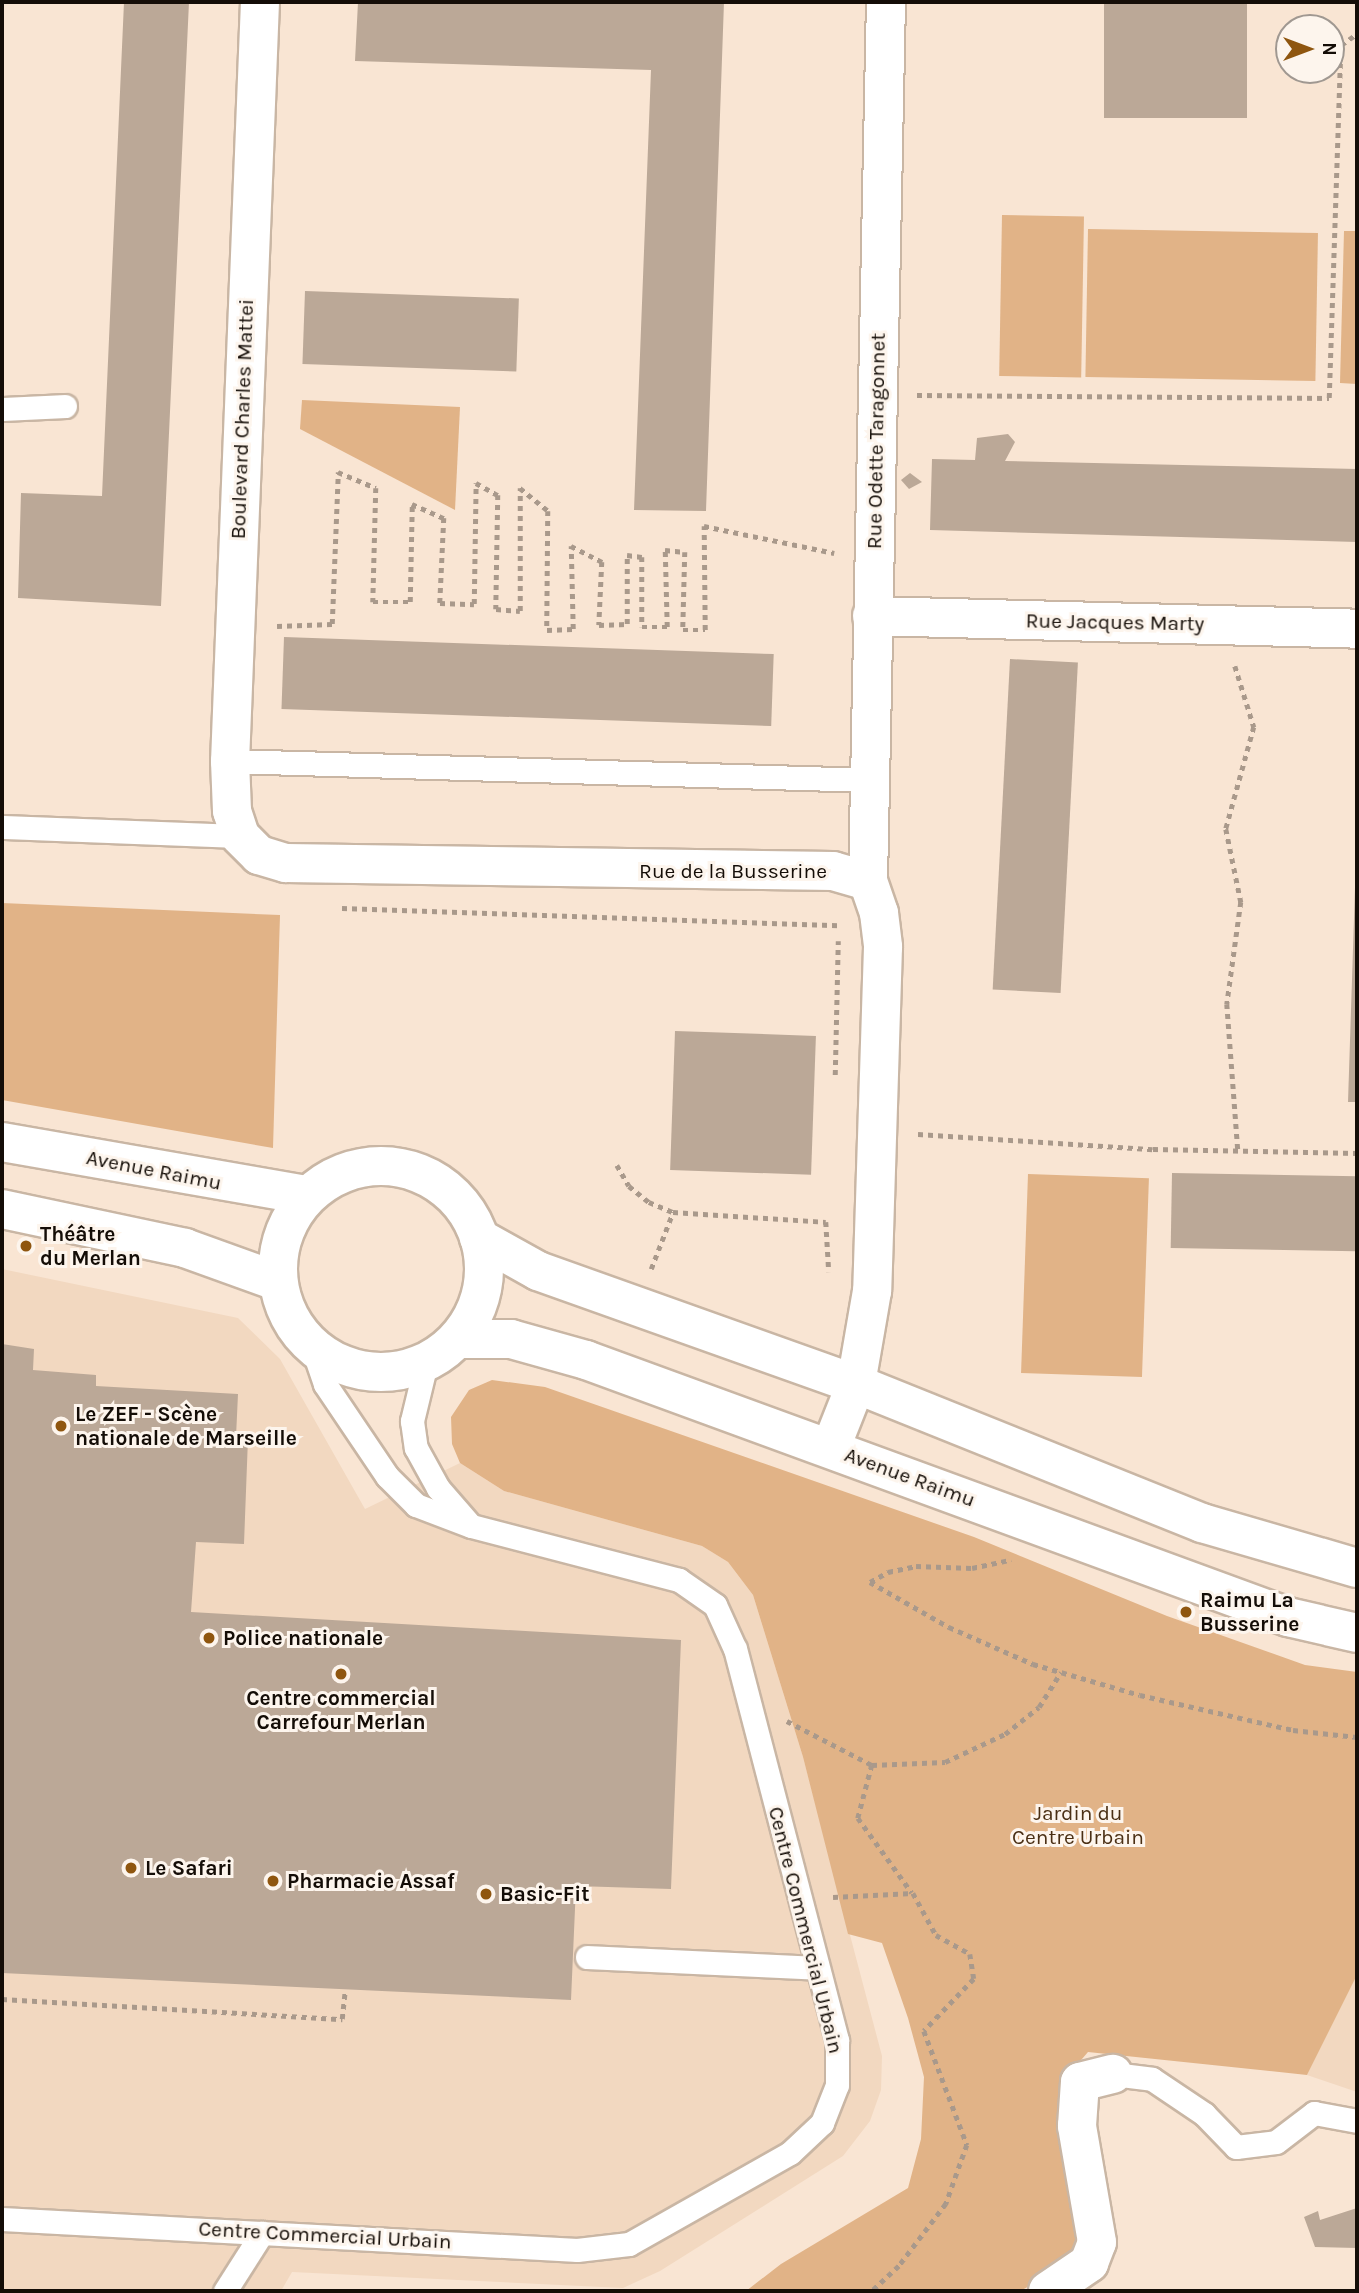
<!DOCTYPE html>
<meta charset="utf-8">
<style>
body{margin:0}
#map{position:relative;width:1359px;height:2293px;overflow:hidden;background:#f9e5d3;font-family:Karla,sans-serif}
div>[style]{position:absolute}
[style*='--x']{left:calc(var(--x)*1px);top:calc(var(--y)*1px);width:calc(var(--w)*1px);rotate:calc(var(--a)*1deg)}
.built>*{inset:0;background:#f2d8c0}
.green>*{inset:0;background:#e1b387;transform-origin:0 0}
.building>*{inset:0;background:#bba897;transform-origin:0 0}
.path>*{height:4.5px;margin-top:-2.25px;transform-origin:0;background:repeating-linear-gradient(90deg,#a9998b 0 5px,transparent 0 10px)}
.roads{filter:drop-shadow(2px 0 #c9b6a4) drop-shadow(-2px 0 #c9b6a4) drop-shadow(0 2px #c9b6a4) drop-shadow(0 -2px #c9b6a4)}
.lane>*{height:23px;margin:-11.5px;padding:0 11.5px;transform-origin:11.5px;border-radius:11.5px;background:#fff}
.street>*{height:38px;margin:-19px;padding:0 19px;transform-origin:19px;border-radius:19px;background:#fff}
.secondary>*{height:38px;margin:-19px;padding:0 19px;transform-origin:19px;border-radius:19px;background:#fff}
.secondary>.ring{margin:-19px;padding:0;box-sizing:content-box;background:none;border:38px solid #fff;border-radius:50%}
.dots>*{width:19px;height:19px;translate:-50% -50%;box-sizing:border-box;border:4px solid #fdf5ed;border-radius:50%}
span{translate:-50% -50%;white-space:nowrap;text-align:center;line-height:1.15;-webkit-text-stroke:6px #fdf5ed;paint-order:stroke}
.street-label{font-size:21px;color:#140d07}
.poi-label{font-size:21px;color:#140d07;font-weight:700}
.left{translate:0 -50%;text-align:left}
.park-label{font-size:21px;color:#4a2f14}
.frame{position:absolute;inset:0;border:4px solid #140d07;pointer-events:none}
.north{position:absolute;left:1275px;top:14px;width:70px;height:70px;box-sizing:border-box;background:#fdf5ed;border:2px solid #a09891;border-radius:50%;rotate:90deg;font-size:19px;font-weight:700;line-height:28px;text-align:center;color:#140d07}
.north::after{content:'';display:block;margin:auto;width:24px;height:32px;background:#8f560f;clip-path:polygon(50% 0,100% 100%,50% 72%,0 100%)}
</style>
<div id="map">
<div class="built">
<i style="clip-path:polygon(2px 1269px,238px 1318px,280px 1359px,365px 1509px,460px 1463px,504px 1491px,702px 1546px,728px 1562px,753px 1595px,803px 1757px,882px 2056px,881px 2090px,870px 2121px,843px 2156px,660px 2271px,623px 2288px,292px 2272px,281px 2291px,2px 2291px)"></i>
<i style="clip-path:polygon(1357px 1975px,1357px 2092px,1307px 2075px)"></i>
</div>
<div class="green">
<i style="left:1002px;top:215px;width:82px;height:161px;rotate:1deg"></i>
<i style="left:1088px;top:229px;width:230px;height:148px;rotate:1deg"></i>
<i style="clip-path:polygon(1344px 231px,1357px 231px,1357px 384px,1340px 383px)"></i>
<i style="clip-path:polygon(302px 400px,460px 407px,455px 510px,300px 429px)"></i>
<i style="clip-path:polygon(2px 903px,280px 915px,273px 1148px,2px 1100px)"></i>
<i style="left:1028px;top:1174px;width:121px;height:199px;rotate:2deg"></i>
<i style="clip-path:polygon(492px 1380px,545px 1387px,974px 1537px,1167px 1616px,1305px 1665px,1357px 1672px,1357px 1975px,1307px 2075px,1088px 2052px,1063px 2081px,1080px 2223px,1076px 2248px,1054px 2273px,1020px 2291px,746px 2291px,781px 2264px,908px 2188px,921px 2139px,924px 2077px,908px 2018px,882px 1943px,848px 1934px,803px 1757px,753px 1595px,728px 1562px,702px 1546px,504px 1491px,460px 1463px,452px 1444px,451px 1417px,469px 1390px)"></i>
</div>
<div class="building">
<i style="clip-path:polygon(124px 2px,189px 2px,161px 606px,18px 598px,21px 493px,102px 496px)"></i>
<i style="clip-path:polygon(358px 2px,724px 2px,706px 511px,634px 510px,651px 70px,355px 61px)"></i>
<i style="left:1104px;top:2px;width:143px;height:116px"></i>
<i style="left:305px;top:291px;width:214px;height:73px;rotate:2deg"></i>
<i style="clip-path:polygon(1008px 434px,1015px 442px,1005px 461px,1357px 469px,1357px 542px,930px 530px,932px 459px,975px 460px,977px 438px)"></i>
<i style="clip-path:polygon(910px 473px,922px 482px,909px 489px,901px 480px)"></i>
<i style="left:284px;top:637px;width:490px;height:72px;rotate:2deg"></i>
<i style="left:1010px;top:659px;width:68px;height:331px;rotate:3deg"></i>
<i style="clip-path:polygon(1355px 888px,1357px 1102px,1348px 1102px)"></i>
<i style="left:675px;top:1031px;width:141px;height:139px;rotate:2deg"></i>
<i style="left:1172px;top:1173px;width:185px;height:75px;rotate:1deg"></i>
<i style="clip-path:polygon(2px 1344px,34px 1349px,33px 1370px,96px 1375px,96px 1386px,238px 1394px,236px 1437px,248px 1438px,244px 1544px,196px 1542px,191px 1612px,681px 1640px,671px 1889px,576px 1886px,571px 2000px,2px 1973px)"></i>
<i style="clip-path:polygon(1357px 2208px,1357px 2248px,1315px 2247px,1304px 2217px,1318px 2211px,1320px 2220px)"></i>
</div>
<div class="path">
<i style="--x:917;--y:395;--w:412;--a:0.4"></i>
<i style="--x:1329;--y:398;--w:353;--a:-88.1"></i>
<i style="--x:1341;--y:45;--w:19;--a:-35"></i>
<i style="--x:277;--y:626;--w:55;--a:-2.1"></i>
<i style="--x:332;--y:624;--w:152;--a:-87.7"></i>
<i style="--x:338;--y:472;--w:41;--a:22.8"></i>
<i style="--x:376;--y:488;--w:114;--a:91.5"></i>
<i style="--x:373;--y:602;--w:37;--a:0"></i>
<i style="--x:410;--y:602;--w:98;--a:-88.8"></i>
<i style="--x:412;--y:504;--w:35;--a:24"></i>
<i style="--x:444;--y:518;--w:85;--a:92.7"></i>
<i style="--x:440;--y:603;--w:34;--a:2"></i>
<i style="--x:474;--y:604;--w:121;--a:-89.1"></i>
<i style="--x:476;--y:483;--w:25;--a:29"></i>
<i style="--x:498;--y:495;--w:114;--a:91"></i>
<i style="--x:496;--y:609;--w:24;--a:5"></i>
<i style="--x:520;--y:611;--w:123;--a:-90"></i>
<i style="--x:520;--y:488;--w:36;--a:39"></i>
<i style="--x:548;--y:511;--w:119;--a:90.5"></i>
<i style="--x:547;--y:630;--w:26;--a:-2"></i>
<i style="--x:573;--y:629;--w:83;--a:-91.4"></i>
<i style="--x:571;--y:546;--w:35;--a:27"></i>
<i style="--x:602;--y:562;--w:63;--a:92.7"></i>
<i style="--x:599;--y:625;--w:28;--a:-2"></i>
<i style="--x:627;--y:624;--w:69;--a:-90"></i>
<i style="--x:627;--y:555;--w:15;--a:8"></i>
<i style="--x:642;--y:557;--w:70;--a:90"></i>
<i style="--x:642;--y:627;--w:25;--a:0"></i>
<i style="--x:667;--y:627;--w:77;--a:-91.5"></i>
<i style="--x:665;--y:550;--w:20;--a:6"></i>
<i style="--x:685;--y:552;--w:78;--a:91.5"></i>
<i style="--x:683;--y:630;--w:22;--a:0"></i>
<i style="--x:705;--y:630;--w:104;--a:-90.6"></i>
<i style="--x:704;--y:526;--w:133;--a:11.7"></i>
<i style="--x:1235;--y:666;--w:64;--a:72.7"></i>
<i style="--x:1254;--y:727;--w:106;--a:105.4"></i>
<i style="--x:1226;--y:829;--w:75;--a:78.4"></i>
<i style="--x:1241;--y:902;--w:103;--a:97.8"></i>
<i style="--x:1227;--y:1004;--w:148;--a:85.7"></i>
<i style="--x:342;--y:908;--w:497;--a:2"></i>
<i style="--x:835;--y:1075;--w:134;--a:-88.7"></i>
<i style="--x:918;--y:1134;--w:235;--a:3.7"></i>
<i style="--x:1153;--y:1149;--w:204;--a:1.1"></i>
<i style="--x:617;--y:1165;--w:24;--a:60"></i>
<i style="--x:629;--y:1186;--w:26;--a:39"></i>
<i style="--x:649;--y:1202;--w:26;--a:23"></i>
<i style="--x:673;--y:1212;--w:153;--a:3.7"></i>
<i style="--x:826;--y:1222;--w:50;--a:86.6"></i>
<i style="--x:651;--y:1269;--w:61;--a:-68.9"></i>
<i style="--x:870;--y:1582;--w:91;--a:29.7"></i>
<i style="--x:949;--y:1627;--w:92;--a:23.8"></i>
<i style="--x:1033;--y:1664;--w:111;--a:16.2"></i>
<i style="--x:1140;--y:1695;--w:157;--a:12.9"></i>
<i style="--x:1293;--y:1730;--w:64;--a:6.2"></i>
<i style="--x:870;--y:1582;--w:21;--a:-29"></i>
<i style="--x:888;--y:1572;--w:29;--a:-12"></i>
<i style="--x:916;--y:1566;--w:56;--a:2"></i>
<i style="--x:972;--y:1568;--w:40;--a:-12"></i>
<i style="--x:787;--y:1721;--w:96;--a:27.4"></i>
<i style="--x:872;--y:1765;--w:55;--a:104.8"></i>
<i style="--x:858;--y:1818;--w:92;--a:54.2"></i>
<i style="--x:872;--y:1765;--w:73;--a:-2.4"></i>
<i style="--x:945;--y:1762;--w:66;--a:-25"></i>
<i style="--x:1005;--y:1734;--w:43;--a:-38.5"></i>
<i style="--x:1039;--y:1707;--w:41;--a:-57.8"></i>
<i style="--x:833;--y:1897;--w:80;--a:-2.9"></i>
<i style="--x:913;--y:1893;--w:48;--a:61.3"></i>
<i style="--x:936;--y:1935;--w:39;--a:29"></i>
<i style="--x:970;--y:1954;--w:25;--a:81"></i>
<i style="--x:974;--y:1979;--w:72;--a:133.9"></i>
<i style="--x:924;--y:2031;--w:122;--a:69.3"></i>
<i style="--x:967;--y:2145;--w:63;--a:109.6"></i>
<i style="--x:946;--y:2204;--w:78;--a:127.2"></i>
<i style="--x:899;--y:2266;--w:37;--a:137"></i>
<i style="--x:2;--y:1999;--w:341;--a:3.4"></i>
<i style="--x:342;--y:2019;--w:29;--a:-84"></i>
</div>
<div class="roads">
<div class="lane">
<i style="--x:2;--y:409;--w:63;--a:-2.7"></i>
<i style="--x:230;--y:761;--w:640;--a:1.7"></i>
<i style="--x:2;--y:827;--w:238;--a:2.2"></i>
<i style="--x:426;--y:1363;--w:60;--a:103.6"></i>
<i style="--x:412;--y:1421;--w:27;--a:82"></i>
<i style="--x:416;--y:1448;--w:46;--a:61.2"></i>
<i style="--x:438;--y:1488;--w:50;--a:49"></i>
<i style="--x:587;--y:1957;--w:230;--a:2.7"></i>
<i style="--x:1113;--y:2074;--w:39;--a:7"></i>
<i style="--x:1152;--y:2079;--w:63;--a:33.9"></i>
<i style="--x:1204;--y:2114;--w:46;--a:45.9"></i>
<i style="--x:1236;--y:2147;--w:40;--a:-7.1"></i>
<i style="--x:1276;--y:2142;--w:48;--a:-37.3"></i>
<i style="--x:1314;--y:2113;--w:44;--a:10.5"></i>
<i style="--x:2;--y:2219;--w:576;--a:3.09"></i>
<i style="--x:577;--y:2250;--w:52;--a:-6.6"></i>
<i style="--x:629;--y:2244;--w:185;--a:-29.5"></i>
<i style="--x:790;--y:2153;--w:44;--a:-43.2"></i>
<i style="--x:822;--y:2123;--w:41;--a:-68.5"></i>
<i style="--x:837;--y:2085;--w:45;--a:-90"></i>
<i style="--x:837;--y:2040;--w:404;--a:-104.6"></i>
<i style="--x:735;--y:1649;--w:48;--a:-114.4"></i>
<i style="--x:715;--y:1605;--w:44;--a:-145.2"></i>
<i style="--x:679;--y:1580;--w:215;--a:-165.4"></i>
<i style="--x:471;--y:1526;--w:59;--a:-159.1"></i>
<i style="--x:416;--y:1505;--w:41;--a:-135"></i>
<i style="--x:387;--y:1476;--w:111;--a:-124"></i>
<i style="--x:325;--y:1384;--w:40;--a:-108.9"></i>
<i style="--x:225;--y:2291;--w:69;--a:-57.5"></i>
</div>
<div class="street">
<i style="--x:260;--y:2;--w:760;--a:92.26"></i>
<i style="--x:230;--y:761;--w:50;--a:87.7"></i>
<i style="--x:232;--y:811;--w:26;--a:72"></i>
<i style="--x:240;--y:836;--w:27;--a:45"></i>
<i style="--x:259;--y:855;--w:28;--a:17"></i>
<i style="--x:286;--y:863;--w:547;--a:0.84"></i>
<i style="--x:833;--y:871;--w:36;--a:16"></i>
<i style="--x:868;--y:881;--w:34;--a:71"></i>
<i style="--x:879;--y:913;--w:34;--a:83"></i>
<i style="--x:883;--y:947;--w:344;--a:91.8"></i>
<i style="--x:872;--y:1291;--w:94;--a:99.8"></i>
<i style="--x:856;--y:1384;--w:68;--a:111.6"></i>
<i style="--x:872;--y:616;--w:485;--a:1.5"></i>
<i style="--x:868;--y:881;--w:879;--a:-88.83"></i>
<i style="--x:1048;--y:2291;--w:50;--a:-34.3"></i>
<i style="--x:1089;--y:2263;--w:22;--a:-69"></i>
<i style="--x:1097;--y:2242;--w:118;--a:-99.8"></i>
<i style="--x:1077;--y:2126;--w:44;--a:-86.1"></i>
<i style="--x:1080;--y:2082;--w:34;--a:-14"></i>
</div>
<div class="secondary">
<i style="--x:2;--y:1142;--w:310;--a:9.9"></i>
<i class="ring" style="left:278px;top:1166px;width:168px;height:168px"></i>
<i style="--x:2;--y:1209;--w:187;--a:12"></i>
<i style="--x:185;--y:1248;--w:97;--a:19.9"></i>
<i style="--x:479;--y:1238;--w:68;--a:29.2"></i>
<i style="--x:538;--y:1271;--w:337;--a:19.6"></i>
<i style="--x:856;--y:1384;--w:373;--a:21.9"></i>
<i style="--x:1202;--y:1523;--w:161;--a:16.2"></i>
<i style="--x:460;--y:1339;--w:51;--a:0"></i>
<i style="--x:511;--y:1339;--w:78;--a:15.6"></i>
<i style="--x:586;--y:1360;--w:748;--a:20.11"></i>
<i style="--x:1288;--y:1617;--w:71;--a:13.1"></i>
</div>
</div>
<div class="dots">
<i style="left:26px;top:1246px;background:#8f560f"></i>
<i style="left:61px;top:1426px;background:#8f560f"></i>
<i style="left:1186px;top:1612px;background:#8f560f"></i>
<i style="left:209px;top:1638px;background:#8f560f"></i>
<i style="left:341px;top:1674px;background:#8f560f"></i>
<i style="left:131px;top:1868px;background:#8f560f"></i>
<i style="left:273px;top:1881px;background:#8f560f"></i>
<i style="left:486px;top:1894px;background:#8f560f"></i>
</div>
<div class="street-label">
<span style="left:242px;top:419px;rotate:-88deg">Boulevard Charles Mattei</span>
<span style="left:876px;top:441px;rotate:-89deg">Rue Odette Taragonnet</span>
<span style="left:1115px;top:622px;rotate:1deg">Rue Jacques Marty</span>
<span style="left:733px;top:871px">Rue de la Busserine</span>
<span style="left:154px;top:1170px;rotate:11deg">Avenue Raimu</span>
<span style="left:910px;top:1477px;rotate:20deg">Avenue Raimu</span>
<span style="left:806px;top:1930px;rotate:76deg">Centre Commercial Urbain</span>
<span style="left:325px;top:2235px;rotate:3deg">Centre Commercial Urbain</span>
</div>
<div class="poi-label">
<span class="left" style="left:40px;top:1246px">Théâtre<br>du Merlan</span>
<span class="left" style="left:75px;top:1426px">Le ZEF - Scène<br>nationale de Marseille</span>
<span class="left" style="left:1200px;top:1612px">Raimu La<br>Busserine</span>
<span class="left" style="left:223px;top:1638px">Police nationale</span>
<span style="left:341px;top:1710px">Centre commercial<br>Carrefour Merlan</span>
<span class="left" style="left:145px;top:1868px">Le Safari</span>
<span class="left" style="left:287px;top:1881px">Pharmacie Assaf</span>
<span class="left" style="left:500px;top:1894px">Basic-Fit</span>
</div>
<div class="park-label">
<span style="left:1078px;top:1825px">Jardin du<br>Centre Urbain</span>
</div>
<div class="frame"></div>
<div class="north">N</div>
</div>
